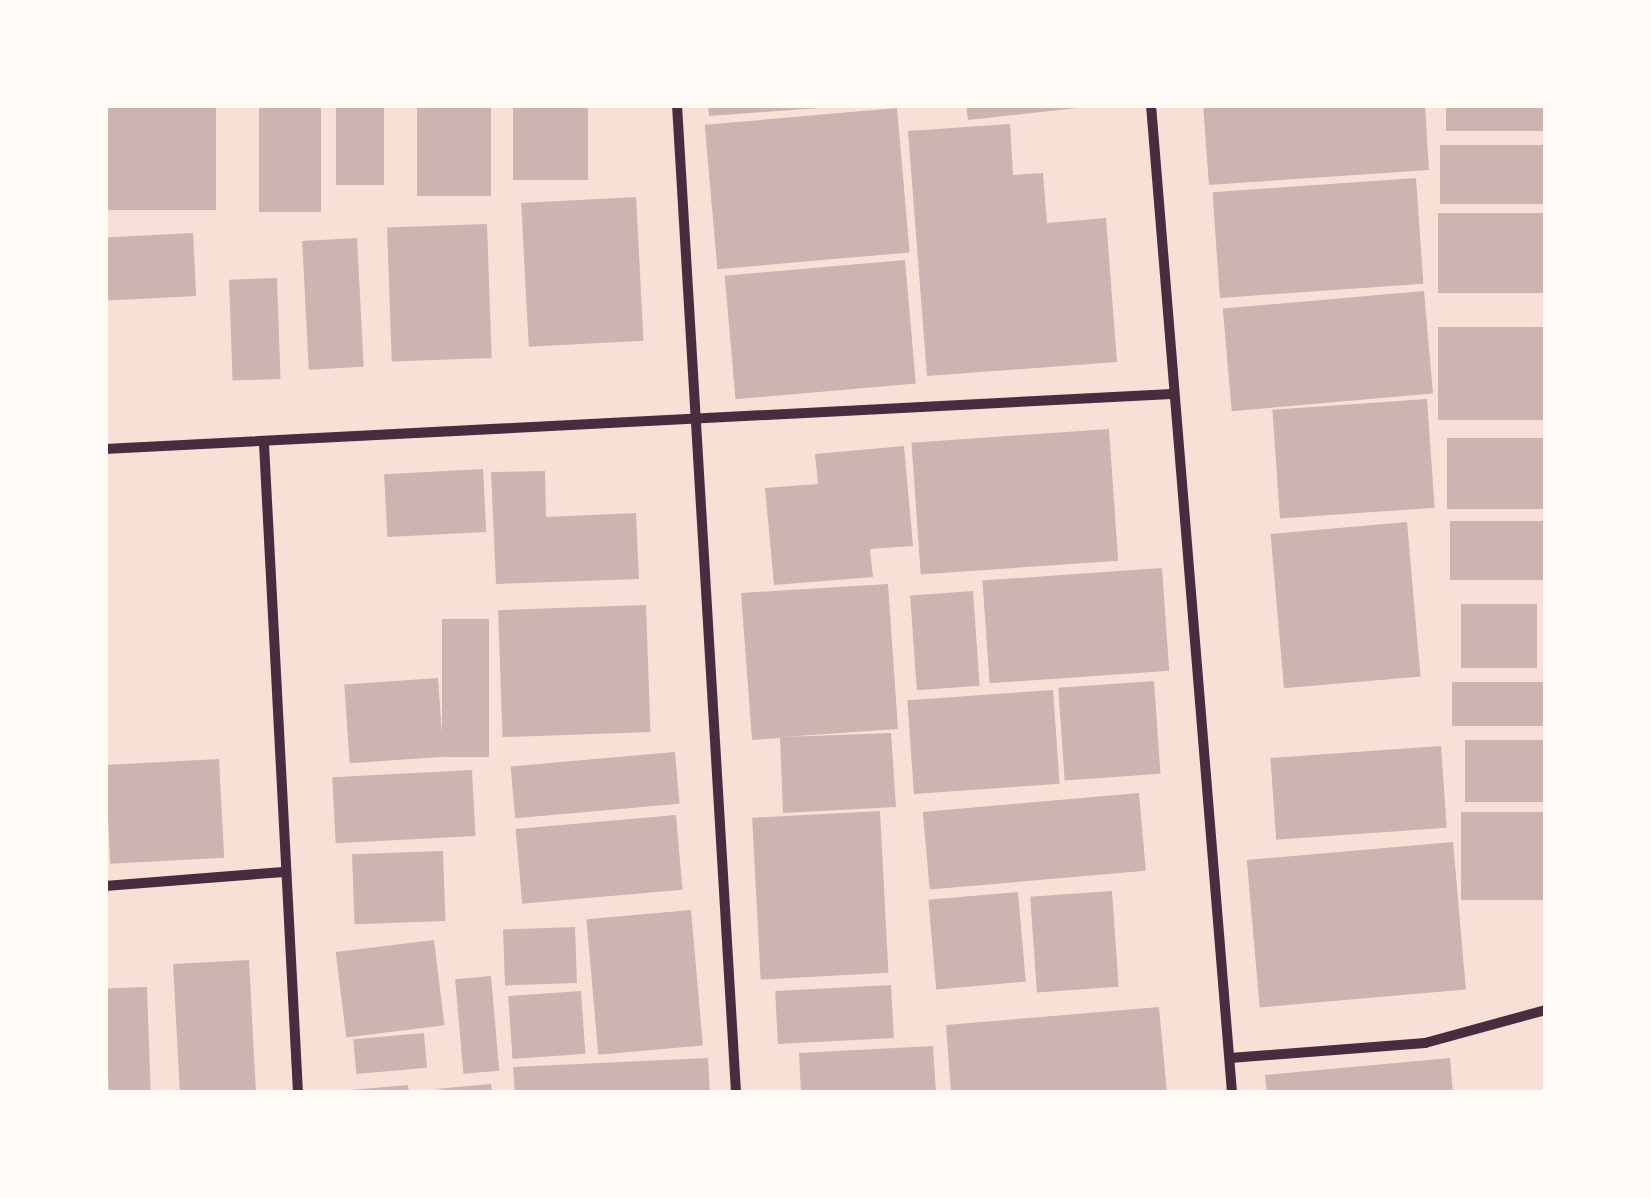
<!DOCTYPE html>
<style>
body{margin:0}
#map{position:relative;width:1651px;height:1198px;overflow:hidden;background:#f7e1d7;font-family:Lato,sans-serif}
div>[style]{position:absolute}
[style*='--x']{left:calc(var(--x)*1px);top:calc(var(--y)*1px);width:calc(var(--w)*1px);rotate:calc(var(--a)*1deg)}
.building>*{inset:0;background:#ccb4b1;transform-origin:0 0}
.minor>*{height:10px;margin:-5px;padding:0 5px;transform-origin:5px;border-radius:5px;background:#4a2c40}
span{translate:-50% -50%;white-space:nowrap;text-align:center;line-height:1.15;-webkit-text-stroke:10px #fffaf5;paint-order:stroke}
.frame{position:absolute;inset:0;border:108px solid #fffaf5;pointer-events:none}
</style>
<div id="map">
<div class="building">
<i style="left:107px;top:105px;width:109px;height:105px"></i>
<i style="left:259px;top:105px;width:62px;height:107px"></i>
<i style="left:336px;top:105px;width:48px;height:80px"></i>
<i style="left:417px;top:105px;width:74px;height:91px"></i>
<i style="left:513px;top:105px;width:75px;height:75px"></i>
<i style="clip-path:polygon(708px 105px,819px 105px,819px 108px,709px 116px)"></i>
<i style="clip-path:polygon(966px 105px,1078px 105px,1078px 108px,968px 120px)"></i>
<i style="clip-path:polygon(1203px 105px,1425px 105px,1429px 170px,1209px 185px)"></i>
<i style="left:1446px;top:105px;width:100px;height:26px"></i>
<i style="left:897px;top:108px;width:145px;height:193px;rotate:85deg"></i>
<i style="clip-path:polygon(1010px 124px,1013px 175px,1043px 173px,1047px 223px,1106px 218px,1117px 362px,927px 376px,908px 131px)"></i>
<i style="left:1546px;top:145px;width:59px;height:106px;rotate:90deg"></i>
<i style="left:1416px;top:178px;width:106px;height:204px;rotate:86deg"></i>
<i style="left:636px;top:197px;width:144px;height:115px;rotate:87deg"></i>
<i style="left:1546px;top:213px;width:80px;height:108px;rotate:90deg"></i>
<i style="left:487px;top:224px;width:134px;height:100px;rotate:88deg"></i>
<i style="left:193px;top:233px;width:63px;height:88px;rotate:87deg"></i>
<i style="left:357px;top:238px;width:129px;height:55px;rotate:87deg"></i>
<i style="left:905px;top:260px;width:124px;height:181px;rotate:85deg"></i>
<i style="left:277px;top:278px;width:101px;height:48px;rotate:88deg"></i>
<i style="left:1424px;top:291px;width:103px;height:202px;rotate:85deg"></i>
<i style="left:1546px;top:327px;width:93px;height:108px;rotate:90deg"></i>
<i style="left:1427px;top:399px;width:109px;height:155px;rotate:86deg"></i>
<i style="left:1109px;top:429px;width:132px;height:198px;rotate:86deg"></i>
<i style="left:1546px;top:438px;width:71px;height:99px;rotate:90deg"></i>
<i style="clip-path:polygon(904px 446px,913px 546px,870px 549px,873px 577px,774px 585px,765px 488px,818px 484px,815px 454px)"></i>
<i style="left:483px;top:469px;width:63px;height:99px;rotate:87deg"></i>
<i style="clip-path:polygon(545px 471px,546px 517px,636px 513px,639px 579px,496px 584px,491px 472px)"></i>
<i style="left:1546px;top:521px;width:59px;height:96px;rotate:90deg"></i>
<i style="left:1407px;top:522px;width:155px;height:137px;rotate:85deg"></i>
<i style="left:1162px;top:568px;width:103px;height:180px;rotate:86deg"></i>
<i style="clip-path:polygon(888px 584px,898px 729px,783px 737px,891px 733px,896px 807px,783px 813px,780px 738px,752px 740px,741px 593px)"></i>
<i style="left:973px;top:591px;width:95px;height:63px;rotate:86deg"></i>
<i style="left:1461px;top:604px;width:76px;height:64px"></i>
<i style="left:646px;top:605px;width:127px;height:148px;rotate:88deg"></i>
<i style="left:442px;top:619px;width:47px;height:138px"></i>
<i style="left:438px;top:678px;width:79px;height:94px;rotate:86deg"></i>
<i style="left:1154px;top:681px;width:93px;height:96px;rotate:86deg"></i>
<i style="left:1546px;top:682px;width:44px;height:94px;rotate:90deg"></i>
<i style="left:1053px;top:690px;width:94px;height:146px;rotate:86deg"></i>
<i style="left:1546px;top:740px;width:62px;height:81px;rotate:90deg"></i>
<i style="left:1441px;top:746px;width:82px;height:171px;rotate:86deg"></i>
<i style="left:675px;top:752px;width:52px;height:165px;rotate:85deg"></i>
<i style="left:219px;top:759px;width:99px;height:114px;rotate:87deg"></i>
<i style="left:472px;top:770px;width:66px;height:140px;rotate:87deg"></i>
<i style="left:1139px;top:793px;width:78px;height:217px;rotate:85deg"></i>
<i style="left:880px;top:811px;width:162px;height:128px;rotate:87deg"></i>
<i style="left:1546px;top:812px;width:88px;height:85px;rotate:90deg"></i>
<i style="left:676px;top:815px;width:75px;height:161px;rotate:85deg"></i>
<i style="left:1453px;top:842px;width:148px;height:207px;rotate:85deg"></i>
<i style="left:443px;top:851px;width:70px;height:91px;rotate:88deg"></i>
<i style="left:1112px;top:891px;width:96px;height:82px;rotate:86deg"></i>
<i style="left:1018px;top:892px;width:90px;height:90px;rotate:85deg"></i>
<i style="left:691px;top:910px;width:136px;height:105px;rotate:85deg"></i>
<i style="left:575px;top:927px;width:56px;height:72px;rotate:88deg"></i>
<i style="left:434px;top:940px;width:86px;height:99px;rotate:83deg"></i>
<i style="left:249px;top:960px;width:133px;height:76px;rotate:87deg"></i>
<i style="left:491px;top:976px;width:95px;height:36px;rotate:85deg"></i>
<i style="left:891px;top:985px;width:53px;height:116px;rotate:87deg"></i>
<i style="left:147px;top:987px;width:106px;height:42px;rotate:88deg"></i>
<i style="left:581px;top:991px;width:63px;height:73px;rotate:86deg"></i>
<i style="clip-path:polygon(1159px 1007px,1167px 1093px,951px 1093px,946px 1025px)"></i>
<i style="left:424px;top:1033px;width:35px;height:71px;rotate:85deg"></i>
<i style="clip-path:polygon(933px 1046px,936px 1093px,801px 1093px,799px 1053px)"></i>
<i style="clip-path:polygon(708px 1058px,710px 1093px,515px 1093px,513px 1067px)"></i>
<i style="clip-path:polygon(1450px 1058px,1453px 1093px,1267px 1093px,1265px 1075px)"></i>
<i style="clip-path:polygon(491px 1084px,492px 1093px,434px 1089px)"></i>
<i style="clip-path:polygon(408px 1085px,409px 1093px,351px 1093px,350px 1090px)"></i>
</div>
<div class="minor">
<i style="--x:677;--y:105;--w:990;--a:86.58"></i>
<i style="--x:1151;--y:105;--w:991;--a:85.31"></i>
<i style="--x:264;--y:444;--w:650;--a:87"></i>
<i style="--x:105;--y:449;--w:1068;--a:-2.95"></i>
<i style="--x:105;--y:886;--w:179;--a:-4.5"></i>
<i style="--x:1230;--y:1058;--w:196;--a:-4.4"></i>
<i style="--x:1425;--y:1043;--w:125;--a:-15.3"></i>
</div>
<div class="frame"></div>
</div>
